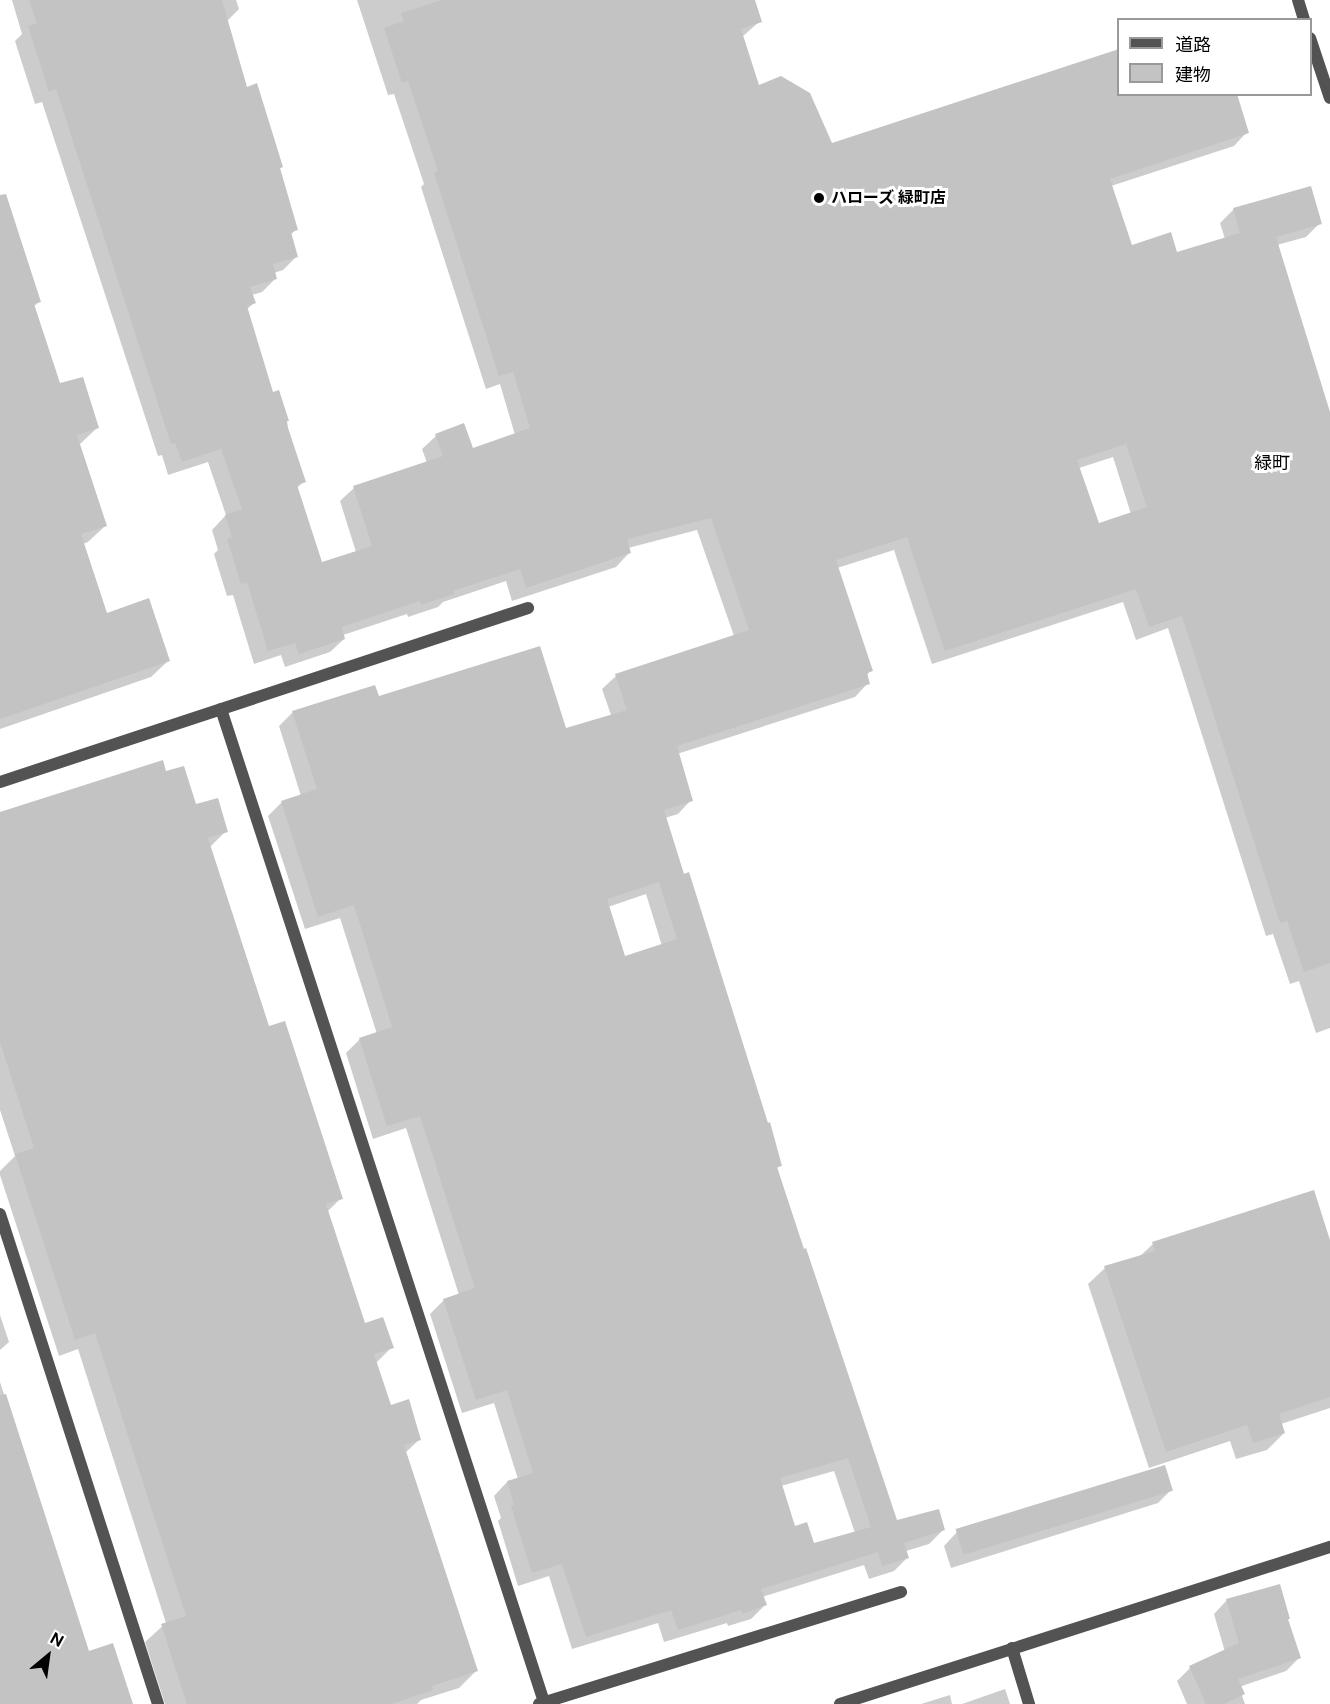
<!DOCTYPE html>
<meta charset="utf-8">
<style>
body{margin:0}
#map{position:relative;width:1330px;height:1704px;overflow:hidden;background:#fff;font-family:"Public Sans","Noto Sans JP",sans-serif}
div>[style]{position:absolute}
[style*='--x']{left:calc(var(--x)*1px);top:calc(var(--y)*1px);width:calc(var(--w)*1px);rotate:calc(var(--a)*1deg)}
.shadow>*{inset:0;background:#0003}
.building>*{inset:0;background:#c3c3c3;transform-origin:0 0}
.service>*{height:12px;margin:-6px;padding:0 6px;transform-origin:6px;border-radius:6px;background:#535353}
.minor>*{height:12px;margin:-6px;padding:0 6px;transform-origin:6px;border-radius:6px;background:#535353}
.dots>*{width:16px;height:16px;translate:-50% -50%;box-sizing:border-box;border:3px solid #fff;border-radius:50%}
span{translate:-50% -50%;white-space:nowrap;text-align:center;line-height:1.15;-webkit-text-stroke:6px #fff;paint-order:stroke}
.poi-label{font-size:16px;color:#000;font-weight:700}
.left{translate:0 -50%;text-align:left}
.neighbourhood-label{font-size:18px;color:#000}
.legend{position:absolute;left:1117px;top:18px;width:195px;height:78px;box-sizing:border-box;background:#fff;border:2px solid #999;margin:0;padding:8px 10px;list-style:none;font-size:18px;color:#000}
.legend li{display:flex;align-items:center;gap:12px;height:30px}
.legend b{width:30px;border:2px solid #999}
.north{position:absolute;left:18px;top:1626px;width:60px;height:60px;-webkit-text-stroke:4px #fff;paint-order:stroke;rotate:29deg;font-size:16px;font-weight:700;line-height:24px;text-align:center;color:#000}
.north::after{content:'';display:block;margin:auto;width:21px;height:27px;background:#000;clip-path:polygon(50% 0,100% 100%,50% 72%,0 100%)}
</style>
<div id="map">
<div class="shadow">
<i style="clip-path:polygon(evenodd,12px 0,236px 0,239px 9px,227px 21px,246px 88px,282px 167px,279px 169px,296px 230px,290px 235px,297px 256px,283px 270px,274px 273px,276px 278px,262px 292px,252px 295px,254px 303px,246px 310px,272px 394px,286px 422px,304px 481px,297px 488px,321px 564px,356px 552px,340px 501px,354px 488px,427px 463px,422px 449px,436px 436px,463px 425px,472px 450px,515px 435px,500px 384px,486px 389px,421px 187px,424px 184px,394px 94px,388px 95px,357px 0,754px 0,760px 21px,742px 37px,758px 87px,831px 145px,1118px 94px,1247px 132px,1234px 146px,1111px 186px,1131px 247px,1176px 254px,1225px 239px,1220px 223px,1234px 209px,1320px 223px,1306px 237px,1277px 245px,1330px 417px,1330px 1028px,1316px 1033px,1299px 981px,1290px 984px,1273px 934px,1266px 936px,1168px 628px,1136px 640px,1123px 602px,932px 664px,894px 550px,837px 568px,871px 670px,866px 676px,868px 683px,855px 697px,677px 754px,691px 800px,678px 814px,665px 818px,781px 1165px,776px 1169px,896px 1522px,943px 1530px,929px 1544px,906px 1551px,908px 1557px,894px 1571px,869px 1579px,864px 1565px,762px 1597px,765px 1605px,751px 1619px,728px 1626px,727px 1623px,664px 1642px,658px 1623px,572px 1649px,549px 1576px,518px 1586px,498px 1521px,501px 1518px,494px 1496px,507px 1482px,518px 1479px,494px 1403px,462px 1413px,430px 1314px,444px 1300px,459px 1295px,406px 1128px,373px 1139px,346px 1053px,360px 1039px,377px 1034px,340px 918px,305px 929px,268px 816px,281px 803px,301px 796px,279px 726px,293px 712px,378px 698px,565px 730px,611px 715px,602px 689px,616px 676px,734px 636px,697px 530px,628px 548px,629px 553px,616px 567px,512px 601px,506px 581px,443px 602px,438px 607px,408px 617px,407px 614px,343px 635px,344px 639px,330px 652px,285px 667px,281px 655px,254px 664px,233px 595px,227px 596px,214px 554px,218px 550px,212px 530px,226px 515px,208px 462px,168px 475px,162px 455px,158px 456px,42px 102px,35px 104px,15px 41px,22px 34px,12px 0,1113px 457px,1131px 514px,1098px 525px,1079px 468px,1113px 457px,12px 0,646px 894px,662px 946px,624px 957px,608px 907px,646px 894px,12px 0,834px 1471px,855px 1533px,813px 1544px,794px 1527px,781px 1486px,834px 1471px)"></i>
<i style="clip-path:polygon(0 202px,39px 302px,33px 307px,59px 385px,98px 427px,79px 445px,105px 526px,88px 542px,83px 544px,106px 614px,168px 661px,151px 677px,0 729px)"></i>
<i style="clip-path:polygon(165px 773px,196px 806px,226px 831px,209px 848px,268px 1028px,341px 1198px,327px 1212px,364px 1325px,392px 1347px,376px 1363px,390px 1407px,420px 1439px,405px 1453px,476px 1671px,459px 1688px,421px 1700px,417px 1704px,165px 1704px,145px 1642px,166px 1623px,78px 1349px,59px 1356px,0 1175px,0 1171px,15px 1156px,0 1110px,0 814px)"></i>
<i style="clip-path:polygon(1153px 1244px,1330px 1245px,1330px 1408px,1281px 1424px,1284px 1433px,1267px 1450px,1236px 1459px,1230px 1441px,1149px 1468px,1088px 1284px,1105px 1268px,1139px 1257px)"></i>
<i style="clip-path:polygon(0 1315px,9px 1342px,0 1350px)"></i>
<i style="clip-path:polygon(0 1382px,88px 1653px,131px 1704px,0 1704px)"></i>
<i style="clip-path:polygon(1171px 1490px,1158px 1503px,951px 1568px,944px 1546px,957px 1532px)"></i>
<i style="clip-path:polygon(1227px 1600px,1286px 1620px,1299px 1658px,1286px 1671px,1239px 1687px,1245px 1704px,1187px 1704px,1177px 1681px,1190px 1668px,1225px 1652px,1214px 1614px)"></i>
<i style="clip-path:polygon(1005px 1689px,1010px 1704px,962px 1704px)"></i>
<i style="clip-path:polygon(950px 1695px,952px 1704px,921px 1704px)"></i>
</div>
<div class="building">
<i style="clip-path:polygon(evenodd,29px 0,222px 0,247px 87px,257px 83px,283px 167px,280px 168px,298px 230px,291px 232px,298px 257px,273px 264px,277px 279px,250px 287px,256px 303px,247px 306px,273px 392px,279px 390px,289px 421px,287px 421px,288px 428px,306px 482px,297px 485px,322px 562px,372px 546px,353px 486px,443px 456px,435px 434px,464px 423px,473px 448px,530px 428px,513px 372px,499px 376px,434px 173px,438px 171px,408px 81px,402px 83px,384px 28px,404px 21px,401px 13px,442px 0,755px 0,762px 22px,741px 29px,759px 85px,781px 76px,810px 93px,832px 143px,1119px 49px,1119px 94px,1237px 94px,1249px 133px,1110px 179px,1132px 245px,1171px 232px,1177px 252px,1240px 233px,1233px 208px,1311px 186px,1322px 224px,1276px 237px,1330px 412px,1330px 963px,1304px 972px,1287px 921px,1280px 923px,1182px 616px,1149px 627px,1136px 589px,945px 651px,907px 537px,836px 560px,873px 671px,867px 673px,870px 684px,677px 746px,693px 801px,664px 810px,684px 874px,689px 872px,768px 1123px,770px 1122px,782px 1166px,777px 1167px,804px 1249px,806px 1248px,897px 1520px,939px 1509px,945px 1530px,904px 1543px,909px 1558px,882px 1566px,878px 1552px,761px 1589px,767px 1605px,742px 1614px,741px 1610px,678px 1630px,671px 1610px,586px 1637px,562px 1564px,532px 1573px,511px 1506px,514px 1505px,507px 1481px,533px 1473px,507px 1390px,476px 1400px,443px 1299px,475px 1288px,420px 1116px,387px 1126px,359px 1038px,392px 1027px,354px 905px,318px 917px,281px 801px,317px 789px,292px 711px,375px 685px,379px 696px,540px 646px,566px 728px,627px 710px,615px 674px,749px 630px,711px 518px,627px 539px,631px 553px,526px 588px,520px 569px,453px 591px,454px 594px,421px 605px,420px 601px,342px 627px,345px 639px,299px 654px,295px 643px,268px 651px,247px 582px,241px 584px,227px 539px,232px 537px,225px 515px,242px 509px,221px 449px,182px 462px,175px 443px,171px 444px,56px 89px,49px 92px,28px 26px,37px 23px,29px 0,1126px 444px,1147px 507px,1099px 523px,1077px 460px,1126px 444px,29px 0,659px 882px,677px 939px,625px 956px,607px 899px,659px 882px,29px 0,848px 1458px,871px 1527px,814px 1543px,807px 1522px,795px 1526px,780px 1478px,848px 1458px)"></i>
<i style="clip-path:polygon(6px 194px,41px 302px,34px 304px,60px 383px,83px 377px,99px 428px,77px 435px,107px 526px,81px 534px,107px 613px,149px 598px,170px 661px,0 719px,0 195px)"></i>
<i style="clip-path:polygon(163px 760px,166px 771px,184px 766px,196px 804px,218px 798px,228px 832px,208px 838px,269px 1026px,285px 1021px,343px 1199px,326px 1204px,365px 1323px,383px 1317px,394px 1348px,374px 1354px,391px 1405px,409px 1399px,421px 1440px,404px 1445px,478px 1671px,432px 1686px,433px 1690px,392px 1704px,187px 1704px,161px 1624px,186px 1616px,95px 1333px,75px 1340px,15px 1154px,34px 1148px,0 1042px,0 812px)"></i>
<i style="clip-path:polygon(1314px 1190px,1330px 1240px,1330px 1397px,1279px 1414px,1285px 1433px,1253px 1443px,1247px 1425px,1166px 1452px,1104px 1266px,1155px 1251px,1152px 1242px)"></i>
<i style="clip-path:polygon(6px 1394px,89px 1651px,113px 1643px,133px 1704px,0 1704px,0 1395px)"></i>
<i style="left:1165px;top:1465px;width:27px;height:219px;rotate:73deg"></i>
<i style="clip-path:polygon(1280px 1584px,1290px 1619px,1288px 1619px,1301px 1658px,1238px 1679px,1245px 1694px,1224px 1704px,1206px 1704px,1189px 1666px,1239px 1643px,1226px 1599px)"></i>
</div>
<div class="service">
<i style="--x:221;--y:709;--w:1044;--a:71.98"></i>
<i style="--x:0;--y:782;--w:556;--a:-18.24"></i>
<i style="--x:0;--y:1214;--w:515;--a:72.13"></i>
<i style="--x:539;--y:1704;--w:379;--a:-17.2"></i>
</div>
<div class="minor">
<i style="--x:1298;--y:0;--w:21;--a:73"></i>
<i style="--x:1310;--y:38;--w:63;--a:71.6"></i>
<i style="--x:1012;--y:1648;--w:59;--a:73.1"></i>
<i style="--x:840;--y:1704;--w:515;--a:-17.77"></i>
</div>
<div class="dots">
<i style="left:819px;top:198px;background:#000"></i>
</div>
<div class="poi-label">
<span class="left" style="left:831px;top:198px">ハローズ 緑町店</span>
</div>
<div class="neighbourhood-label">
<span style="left:1272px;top:463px">緑町</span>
</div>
<ul class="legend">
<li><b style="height:8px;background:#535353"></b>道路</li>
<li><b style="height:16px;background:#c3c3c3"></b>建物</li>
</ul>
<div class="north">N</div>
</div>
